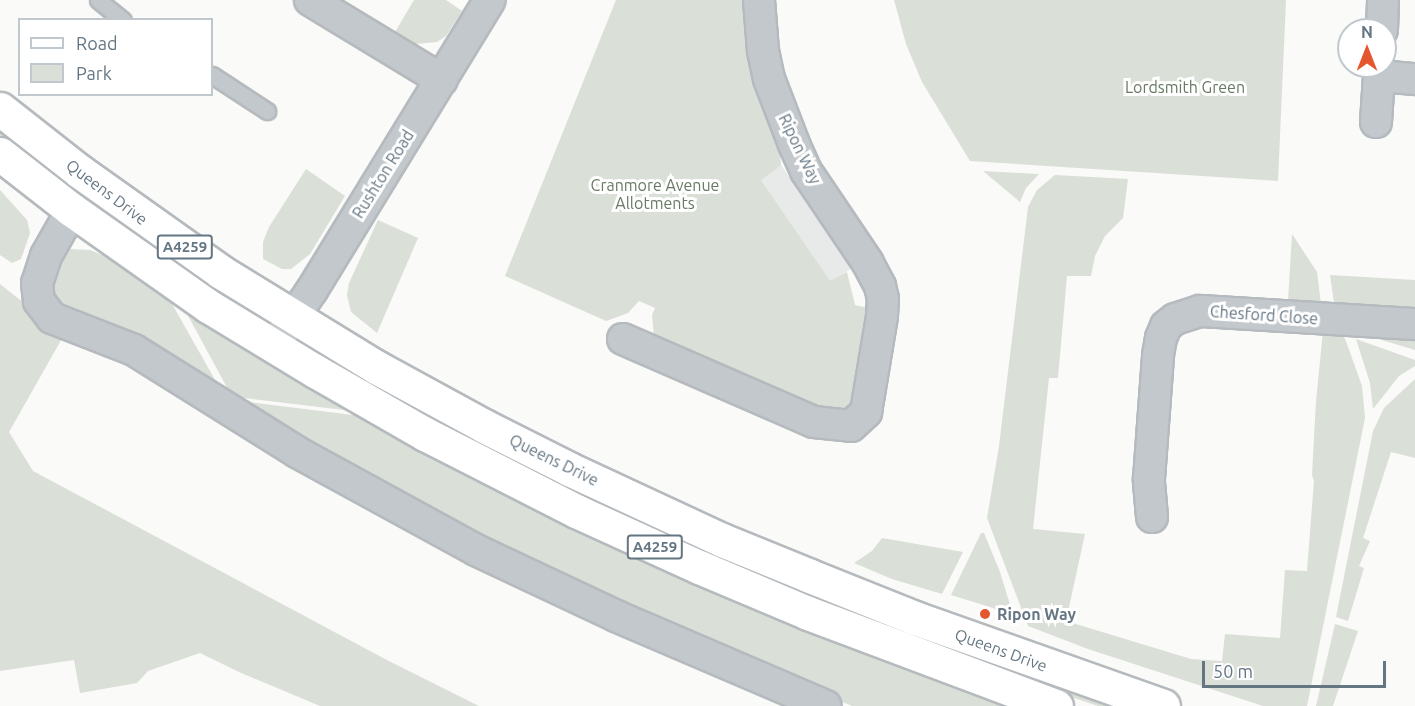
<!DOCTYPE html>
<style>
body{margin:0}
#map{position:relative;width:1415px;height:706px;overflow:hidden;background:#fafaf8;font-family:Ubuntu,sans-serif}
div>[style]{position:absolute}
[style*='--x']{left:calc(var(--x)*1px);top:calc(var(--y)*1px);width:calc(var(--w)*1px);rotate:calc(var(--a)*1deg)}
.built>*{inset:0;background:#e8e9e9;transform-origin:0 0}
.green>*{inset:0;background:#dadfd7}
.roads{filter:drop-shadow(2px 0 #b5babe) drop-shadow(-2px 0 #b5babe) drop-shadow(0 2px #b5babe) drop-shadow(0 -2px #b5babe)}
.lane>*{height:15px;margin:-7.5px;padding:0 7.5px;transform-origin:7.5px;border-radius:7.5px;background:#c3c8cc}
.street>*{height:30px;margin:-15px;padding:0 15px;transform-origin:15px;border-radius:15px;background:#c3c8cc}
.primary>*{height:33px;margin:-16.5px;padding:0 16.5px;transform-origin:16.5px;border-radius:16.5px;background:#fff}
.dots>*{width:16px;height:16px;translate:-50% -50%;box-sizing:border-box;border:3px solid #fff;border-radius:50%}
span{translate:-50% -50%;white-space:nowrap;text-align:center;line-height:1.15;-webkit-text-stroke:6px #fff;paint-order:stroke}
.shield-label span{padding:2px 4px;background:#fff;border:2px solid;border-radius:4px;-webkit-text-stroke-width:0}
.shield-label{font-size:15px;color:#657683;font-weight:700}
.park-label{font-size:16px;color:#687a64}
.street-label{font-size:16px;color:#657683}
.poi-label{font-size:16px;color:#657683;font-weight:700}
.left{translate:0 -50%;text-align:left}
.legend{position:absolute;left:18px;top:18px;width:195px;height:78px;box-sizing:border-box;background:#fff;border:2px solid #c1c8cd;margin:0;padding:8px 10px;list-style:none;font-size:18px;color:#657683}
.legend li{display:flex;align-items:center;gap:12px;height:30px}
.legend b{width:30px;border:2px solid #c1c8cd}
.north{position:absolute;left:1337px;top:18px;width:60px;height:60px;box-sizing:border-box;background:#fff;border:2px solid #c1c8cd;border-radius:50%;rotate:0deg;font-size:16px;font-weight:700;line-height:24px;text-align:center;color:#657683}
.north::after{content:'';display:block;margin:auto;width:21px;height:27px;background:#e4572e;clip-path:polygon(50% 0,100% 100%,50% 72%,0 100%)}
.scale{position:absolute;left:1202px;top:661px;width:184px;height:27px;box-sizing:border-box;border:3px solid #657683;border-top:0;padding-left:8px;font-size:18px;line-height:21px;white-space:nowrap;color:#657683;-webkit-text-stroke:4px #fff;paint-order:stroke}
</style>
<div id="map">
<div class="built">
<i style="left:781px;top:165px;width:125px;height:25px;rotate:56deg"></i>
</div>
<div class="green">
<i style="clip-path:polygon(414px 0,446px 0,462px 11px,446px 36px,437px 42px,416px 44px,395px 32px)"></i>
<i style="clip-path:polygon(616px 0,745px 0,780px 151px,781px 165px,761px 180px,830px 281px,847px 272px,855px 305px,868px 308px,868px 313px,864px 318px,854px 388px,858px 399px,840px 413px,830px 414px,654px 337px,652px 315px,655px 308px,639px 301px,628px 313px,606px 321px,505px 276px)"></i>
<i style="clip-path:polygon(894px 0,1286px 0,1278px 181px,970px 161px,922px 82px,906px 44px)"></i>
<i style="clip-path:polygon(0 130px,162px 251px,255px 311px,251px 318px,70px 191px,0 137px)"></i>
<i style="clip-path:polygon(306px 169px,345px 196px,310px 254px,291px 269px,282px 269px,263px 259px,263px 242px,269px 227px)"></i>
<i style="clip-path:polygon(983px 171px,1019px 173px,1039px 174px,1026px 188px,1020px 202px)"></i>
<i style="clip-path:polygon(1055px 175px,1128px 179px,1123px 218px,1105px 236px,1095px 256px,1091px 276px,1067px 276px,1058px 378px,1049px 378px,1033px 529px,1085px 534px,1066px 621px,1191px 659px,1222px 661px,1225px 634px,1280px 638px,1285px 570px,1307px 571px,1314px 481px,1312px 475px,1316px 401px,1323px 331px,1342px 332px,1347px 344px,1362px 386px,1365px 418px,1307px 706px,1263px 706px,1088px 649px,1028px 626px,987px 518px,999px 446px,1028px 207px,1037px 190px)"></i>
<i style="clip-path:polygon(0 190px,27px 220px,30px 233px,21px 259px,12px 263px,0 255px)"></i>
<i style="clip-path:polygon(378px 220px,418px 238px,377px 333px,351px 312px,347px 295px,349px 283px)"></i>
<i style="clip-path:polygon(1292px 234px,1317px 272px,1321px 304px,1288px 302px)"></i>
<i style="clip-path:polygon(68px 249px,90px 250px,136px 269px,167px 295px,223px 394px,64px 315px,47px 290px,64px 250px)"></i>
<i style="clip-path:polygon(1330px 275px,1415px 280px,1415px 313px,1375px 311px,1375px 306px,1334px 303px)"></i>
<i style="clip-path:polygon(0 284px,64px 335px,9px 432px,33px 471px,385px 659px,479px 706px,320px 706px,239px 672px,200px 653px,148px 671px,137px 683px,80px 693px,74px 660px,0 671px)"></i>
<i style="clip-path:polygon(180px 301px,349px 407px,344px 410px,236px 397px,230px 393px)"></i>
<i style="clip-path:polygon(1355px 332px,1415px 334px,1415px 350px)"></i>
<i style="clip-path:polygon(1356px 339px,1415px 360px,1415px 366px,1399px 376px,1373px 409px,1370px 383px)"></i>
<i style="clip-path:polygon(315px 349px,388px 392px,769px 576px,908px 634px,1114px 706px,1098px 706px,1024px 681px,827px 606px,672px 539px,499px 457px,313px 353px)"></i>
<i style="clip-path:polygon(1415px 379px,1415px 458px,1391px 452px,1363px 538px,1370px 541px,1359px 566px,1364px 568px,1348px 621px,1336px 617px,1373px 431px,1384px 408px)"></i>
<i style="clip-path:polygon(241px 401px,353px 415px,359px 412px,1015px 706px,852px 706px,563px 581px,237px 403px)"></i>
<i style="clip-path:polygon(981px 533px,984px 533px,1000px 572px,1015px 621px,993px 608px,951px 595px)"></i>
<i style="clip-path:polygon(882px 538px,963px 552px,942px 594px,892px 579px,854px 563px,872px 551px)"></i>
<i style="clip-path:polygon(1335px 624px,1358px 631px,1333px 706px,1316px 706px)"></i>
</div>
<div class="roads">
<div class="lane">
<i style="--x:98;--y:0;--w:32;--a:39"></i>
<i style="--x:212;--y:75;--w:66;--a:33.2"></i>
</div>
<div class="street">
<i style="--x:310;--y:0;--w:154;--a:31.2"></i>
<i style="--x:1382;--y:30;--w:30;--a:-88"></i>
<i style="--x:1376;--y:122;--w:46;--a:-86.3"></i>
<i style="--x:1379;--y:76;--w:36;--a:5"></i>
<i style="--x:72;--y:210;--w:53;--a:119.5"></i>
<i style="--x:46;--y:256;--w:28;--a:108"></i>
<i style="--x:37;--y:283;--w:18;--a:84"></i>
<i style="--x:39;--y:301;--w:21;--a:53"></i>
<i style="--x:52;--y:318;--w:88;--a:21.3"></i>
<i style="--x:134;--y:350;--w:192;--a:32"></i>
<i style="--x:297;--y:452;--w:204;--a:28.7"></i>
<i style="--x:476;--y:550;--w:155;--a:25.2"></i>
<i style="--x:616;--y:616;--w:228;--a:23.2"></i>
<i style="--x:623;--y:339;--w:208;--a:23.5"></i>
<i style="--x:814;--y:422;--w:37;--a:6"></i>
<i style="--x:851;--y:426;--w:21;--a:-43"></i>
<i style="--x:866;--y:412;--w:97;--a:-80.5"></i>
<i style="--x:882;--y:316;--w:17;--a:-87"></i>
<i style="--x:883;--y:299;--w:13;--a:-103"></i>
<i style="--x:880;--y:286;--w:26;--a:-118"></i>
<i style="--x:868;--y:263;--w:111;--a:-124"></i>
<i style="--x:806;--y:171;--w:30;--a:-114"></i>
<i style="--x:794;--y:144;--w:70;--a:-111"></i>
<i style="--x:769;--y:79;--w:29;--a:-102"></i>
<i style="--x:763;--y:51;--w:51;--a:-94.5"></i>
<i style="--x:273;--y:347;--w:69;--a:-55.6"></i>
<i style="--x:312;--y:290;--w:340;--a:-58.5"></i>
<i style="--x:1152;--y:517;--w:38;--a:-95"></i>
<i style="--x:1149;--y:479;--w:124;--a:-85.8"></i>
<i style="--x:1158;--y:355;--w:17;--a:-80"></i>
<i style="--x:1161;--y:338;--w:13;--a:-67"></i>
<i style="--x:1166;--y:326;--w:11;--a:-38"></i>
<i style="--x:1175;--y:319;--w:26;--a:-18"></i>
<i style="--x:1200;--y:311;--w:215;--a:3.5"></i>
</div>
<div class="primary">
<i style="--x:0;--y:109;--w:100;--a:38.1"></i>
<i style="--x:79;--y:171;--w:174;--a:35.4"></i>
<i style="--x:221;--y:272;--w:182;--a:31.5"></i>
<i style="--x:376;--y:367;--w:123;--a:28.6"></i>
<i style="--x:484;--y:426;--w:95;--a:26.8"></i>
<i style="--x:569;--y:469;--w:169;--a:24.9"></i>
<i style="--x:722;--y:540;--w:95;--a:22.2"></i>
<i style="--x:810;--y:576;--w:113;--a:21.8"></i>
<i style="--x:915;--y:618;--w:263;--a:19.5"></i>
<i style="--x:0;--y:154;--w:91;--a:37.9"></i>
<i style="--x:72;--y:210;--w:166;--a:35.2"></i>
<i style="--x:208;--y:306;--w:125;--a:31.3"></i>
<i style="--x:315;--y:371;--w:127;--a:29.8"></i>
<i style="--x:425;--y:434;--w:169;--a:27"></i>
<i style="--x:576;--y:511;--w:135;--a:24.5"></i>
<i style="--x:699;--y:567;--w:118;--a:22.9"></i>
<i style="--x:808;--y:613;--w:265;--a:20.6"></i>
</div>
</div>
<div class="dots">
<i style="left:985px;top:614px;background:#e4572e"></i>
</div>
<div class="shield-label">
<span style="left:185px;top:247px">A4259</span>
<span style="left:655px;top:547px">A4259</span>
</div>
<div class="park-label">
<span style="left:1185px;top:87px">Lordsmith Green</span>
<span style="left:655px;top:194px">Cranmore Avenue<br>Allotments</span>
</div>
<div class="street-label">
<span style="left:800px;top:149px;rotate:64deg">Ripon Way</span>
<span style="left:383px;top:174px;rotate:-58deg">Rushton Road</span>
<span style="left:107px;top:192px;rotate:37deg">Queens Drive</span>
<span style="left:1264px;top:315px;rotate:4deg">Chesford Close</span>
<span style="left:554px;top:460px;rotate:26deg">Queens Drive</span>
<span style="left:1001px;top:650px;rotate:20deg">Queens Drive</span>
</div>
<div class="poi-label">
<span class="left" style="left:997px;top:614px">Ripon Way</span>
</div>
<ul class="legend">
<li><b style="height:8px;background:#fff"></b>Road</li>
<li><b style="height:16px;background:#dadfd7"></b>Park</li>
</ul>
<div class="north">N</div>
<div class="scale">50 m</div>
</div>
